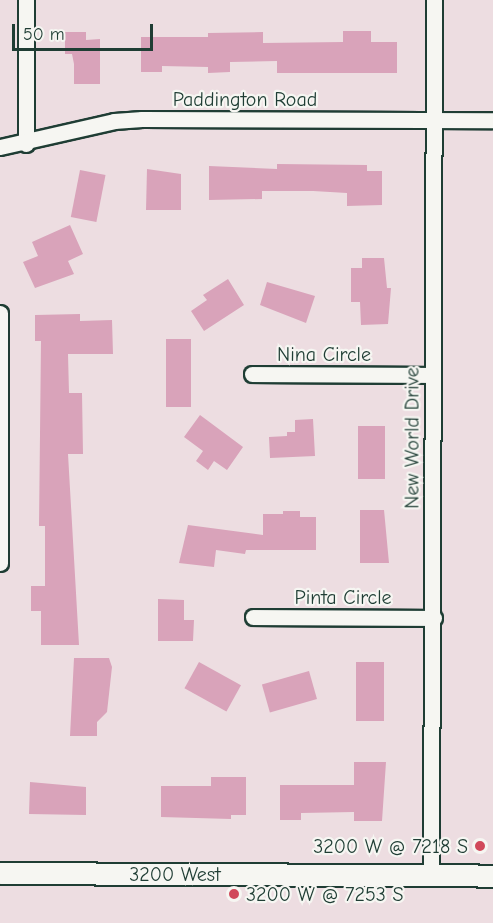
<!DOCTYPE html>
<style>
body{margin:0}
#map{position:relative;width:493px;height:923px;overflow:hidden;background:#eddde1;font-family:"Comic Neue",sans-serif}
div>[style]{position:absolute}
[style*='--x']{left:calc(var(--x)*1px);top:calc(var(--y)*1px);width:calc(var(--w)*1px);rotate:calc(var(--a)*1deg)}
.building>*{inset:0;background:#d9a3ba;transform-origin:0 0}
.roads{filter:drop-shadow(2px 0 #1f3d34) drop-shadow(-2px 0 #1f3d34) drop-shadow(0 2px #1f3d34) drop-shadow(0 -2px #1f3d34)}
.street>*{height:15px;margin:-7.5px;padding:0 7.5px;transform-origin:7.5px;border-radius:7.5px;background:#f6f6f2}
.secondary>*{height:21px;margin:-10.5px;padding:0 10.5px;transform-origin:10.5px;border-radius:10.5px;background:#f6f6f2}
.dots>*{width:16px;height:16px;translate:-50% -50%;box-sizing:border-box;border:3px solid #f6f6f2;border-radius:50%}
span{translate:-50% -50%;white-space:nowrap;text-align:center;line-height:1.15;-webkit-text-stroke:4.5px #f6f6f2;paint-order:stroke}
.street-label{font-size:20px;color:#1f3d34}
.poi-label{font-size:20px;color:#1f3d34}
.right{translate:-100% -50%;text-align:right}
.left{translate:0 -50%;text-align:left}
.scale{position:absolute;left:12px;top:24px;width:141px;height:27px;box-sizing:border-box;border:3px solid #1f3d34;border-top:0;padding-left:8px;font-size:18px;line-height:21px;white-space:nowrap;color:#1f3d34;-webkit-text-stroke:4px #f6f6f2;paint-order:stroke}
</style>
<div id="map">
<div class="building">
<i style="clip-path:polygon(343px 31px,371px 31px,371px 42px,397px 42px,397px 73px,277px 73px,277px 61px,230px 62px,230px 72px,208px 73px,208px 67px,162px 66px,162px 72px,141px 72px,141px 37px,208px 37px,208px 33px,263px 32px,263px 43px,343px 42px)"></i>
<i style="clip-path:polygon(65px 32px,86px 32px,86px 40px,100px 39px,100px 84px,74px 84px,74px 64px,72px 54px,65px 54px)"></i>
<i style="clip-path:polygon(277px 164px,367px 165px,367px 171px,382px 171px,382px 205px,347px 206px,347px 193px,313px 191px,262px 191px,262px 199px,209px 200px,209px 166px,277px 169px)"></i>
<i style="clip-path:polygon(147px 169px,181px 174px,181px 210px,146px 210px)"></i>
<i style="left:80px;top:170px;width:26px;height:48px;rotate:11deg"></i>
<i style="clip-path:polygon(70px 225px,83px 254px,68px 261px,74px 274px,35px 288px,23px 262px,38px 256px,32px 242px)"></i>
<i style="clip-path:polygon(362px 258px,384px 258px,387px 288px,391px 288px,388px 324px,361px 325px,360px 302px,351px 302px,351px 268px,362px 268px)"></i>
<i style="clip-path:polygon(228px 279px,244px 305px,204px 331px,191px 311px,207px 300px,203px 295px)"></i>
<i style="clip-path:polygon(267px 282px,315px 296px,306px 323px,260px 305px)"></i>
<i style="clip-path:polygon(80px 314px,80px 321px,112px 320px,113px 354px,68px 354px,69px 393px,82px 393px,83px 454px,68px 454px,79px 645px,41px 645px,41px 611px,31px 611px,31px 586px,45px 586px,45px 526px,39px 526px,41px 341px,35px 341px,35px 315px)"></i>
<i style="left:166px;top:339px;width:25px;height:68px"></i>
<i style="clip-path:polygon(200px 415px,243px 447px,227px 470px,214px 461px,208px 470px,196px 461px,203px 451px,184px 437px)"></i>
<i style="clip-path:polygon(313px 419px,315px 456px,270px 458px,269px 437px,287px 436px,287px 432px,295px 432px,295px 420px)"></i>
<i style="left:358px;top:426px;width:27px;height:53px"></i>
<i style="clip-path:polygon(360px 510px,384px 510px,389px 563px,360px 563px)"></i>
<i style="clip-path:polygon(283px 511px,300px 511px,300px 517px,316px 517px,316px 550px,246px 550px,245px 554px,216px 550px,214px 567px,179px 563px,188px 525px,263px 535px,263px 514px,283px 514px)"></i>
<i style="clip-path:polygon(158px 599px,184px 600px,184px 620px,194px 620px,193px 641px,158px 641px)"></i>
<i style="clip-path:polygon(74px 658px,109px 658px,112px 667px,107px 712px,97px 722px,97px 736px,70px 736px)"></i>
<i style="left:199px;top:662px;width:48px;height:30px;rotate:29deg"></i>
<i style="left:356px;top:662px;width:28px;height:59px"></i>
<i style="left:309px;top:671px;width:29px;height:49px;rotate:74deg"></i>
<i style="clip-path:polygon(354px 762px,386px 762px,382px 821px,354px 821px,354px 812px,301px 813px,301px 820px,280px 820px,280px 785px,354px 785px)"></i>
<i style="clip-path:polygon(211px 777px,246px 777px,246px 815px,231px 815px,231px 819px,161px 817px,161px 786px,211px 786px)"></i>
<i style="clip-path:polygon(30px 782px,86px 787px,86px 815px,29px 814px)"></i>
</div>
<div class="roads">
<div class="street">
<i style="--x:26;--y:144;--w:144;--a:-90"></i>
<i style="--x:0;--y:147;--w:117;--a:-12.8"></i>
<i style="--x:114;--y:121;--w:28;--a:-4"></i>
<i style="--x:142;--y:119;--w:351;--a:0.2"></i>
<i style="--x:252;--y:374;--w:180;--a:0.3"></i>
<i style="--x:0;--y:563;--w:250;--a:-90"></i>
<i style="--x:253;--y:617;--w:181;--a:0.3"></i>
<i style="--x:431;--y:875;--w:875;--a:-89.8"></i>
</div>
<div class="secondary">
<i style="--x:0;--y:873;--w:493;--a:0.3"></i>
</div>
</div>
<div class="dots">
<i style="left:480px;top:846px;background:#d1495b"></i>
<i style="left:234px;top:894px;background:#d1495b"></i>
</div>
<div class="street-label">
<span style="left:245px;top:99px">Paddington Road</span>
<span style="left:324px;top:354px">Nina Circle</span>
<span style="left:412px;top:438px;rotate:-90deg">New World Drive</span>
<span style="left:343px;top:597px">Pinta Circle</span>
<span style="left:175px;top:874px">3200 West</span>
</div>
<div class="poi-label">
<span class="right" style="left:468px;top:846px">3200 W @ 7218 S</span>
<span class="left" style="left:246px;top:894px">3200 W @ 7253 S</span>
</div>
<div class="scale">50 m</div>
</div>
